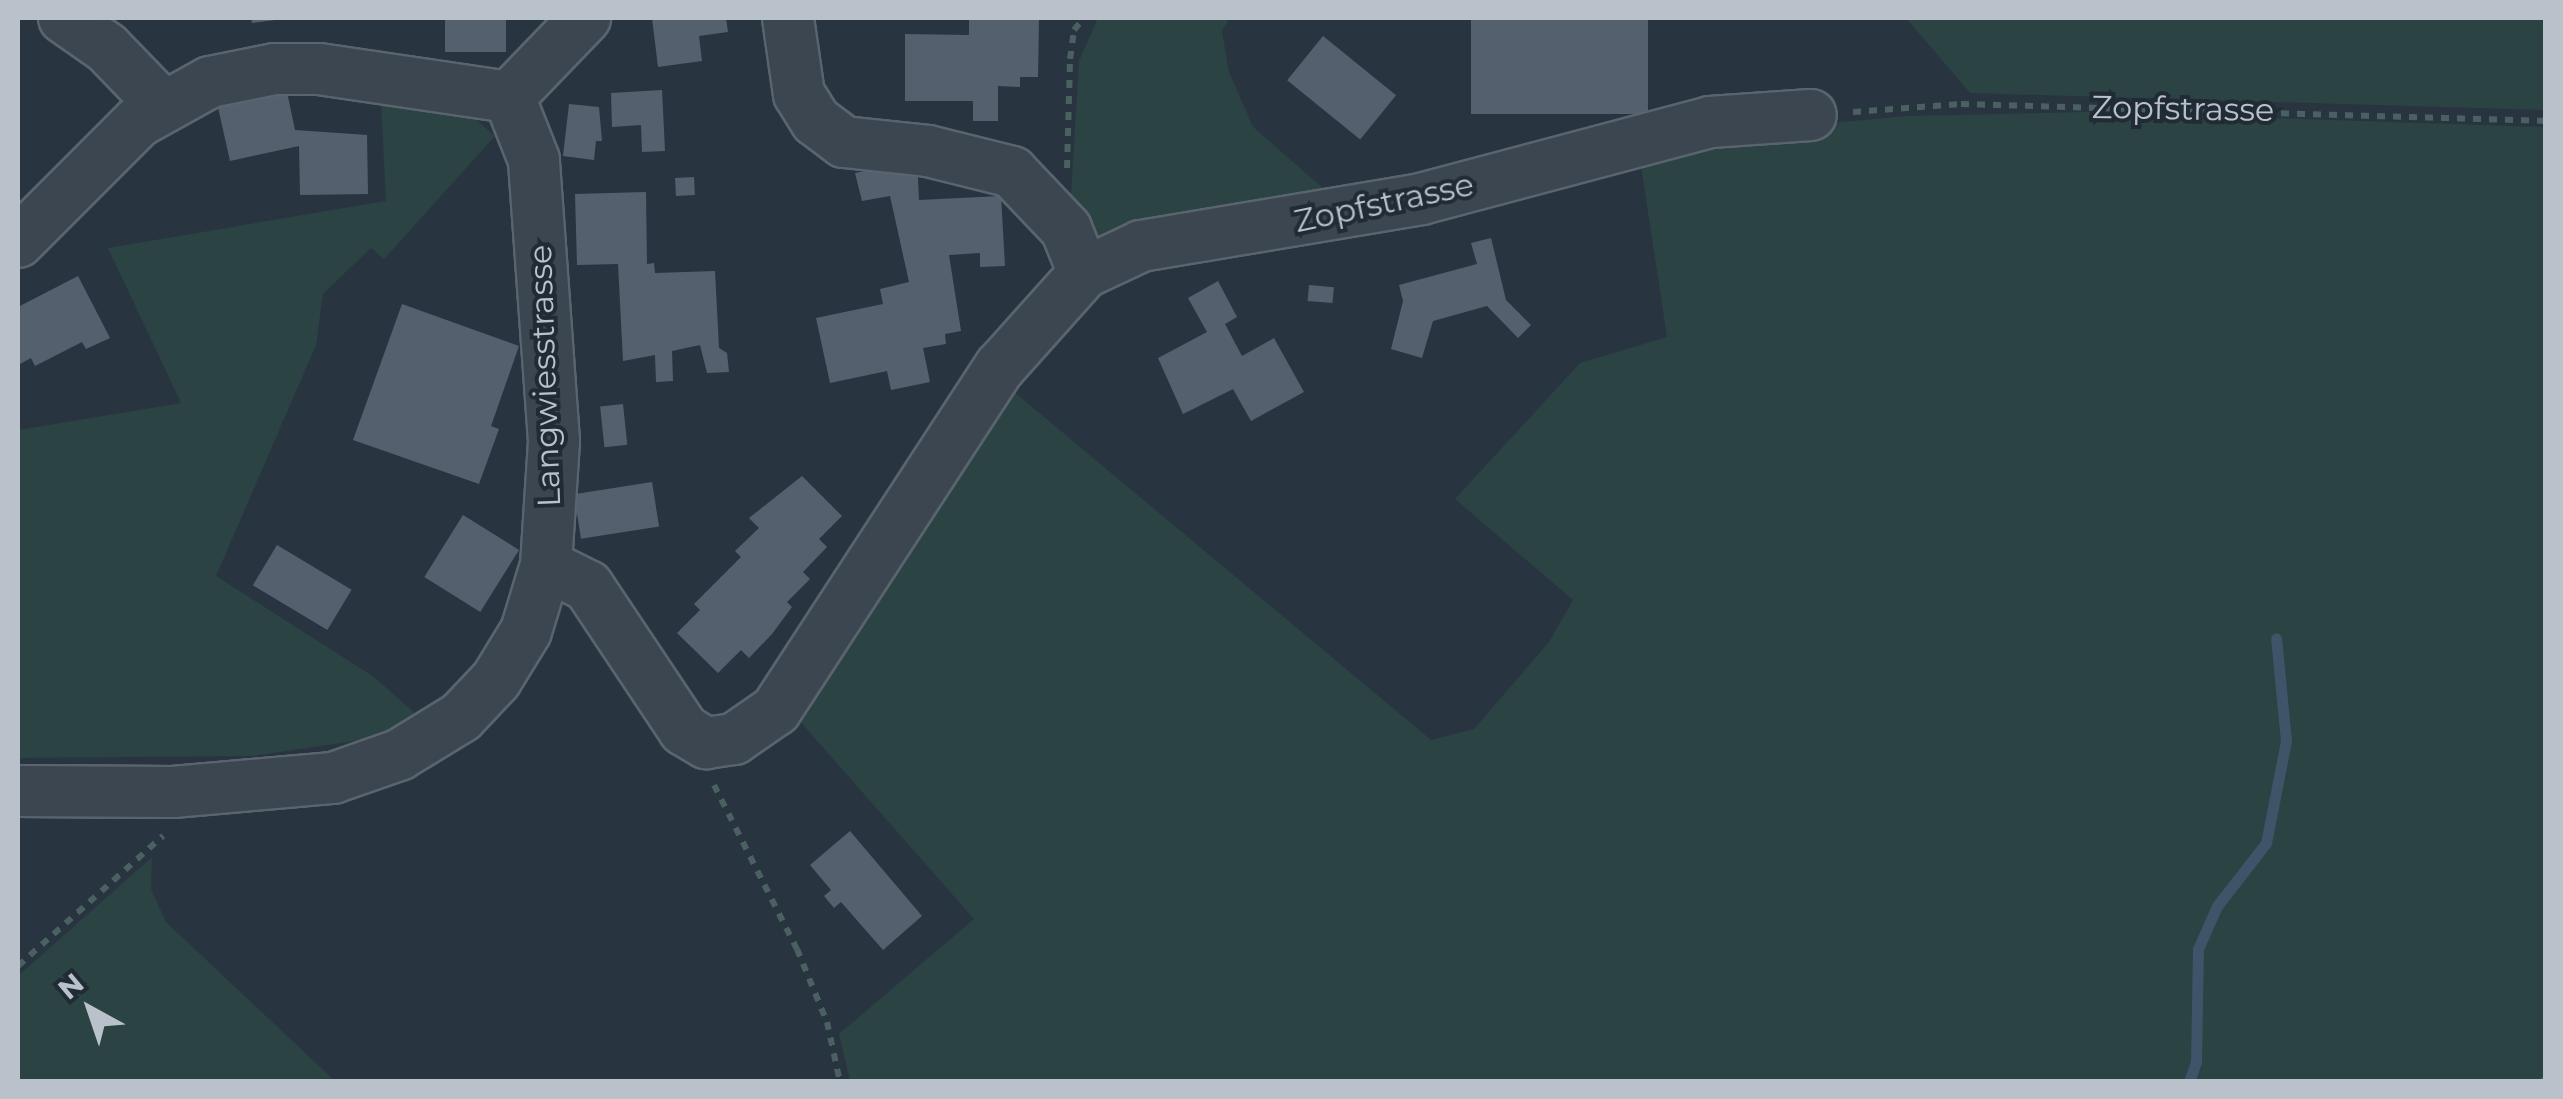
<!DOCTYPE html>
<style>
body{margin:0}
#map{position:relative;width:2563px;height:1099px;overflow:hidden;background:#283541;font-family:Montserrat,sans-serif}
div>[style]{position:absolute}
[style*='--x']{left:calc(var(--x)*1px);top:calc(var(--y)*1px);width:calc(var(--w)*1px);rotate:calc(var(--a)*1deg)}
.green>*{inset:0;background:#2b4343}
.stream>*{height:11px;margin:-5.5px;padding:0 5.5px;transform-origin:5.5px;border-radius:5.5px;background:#3f5469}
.building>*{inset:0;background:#54606e;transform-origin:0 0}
.path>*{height:6px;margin-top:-3px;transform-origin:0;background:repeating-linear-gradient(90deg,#4a6061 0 8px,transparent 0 16px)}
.roads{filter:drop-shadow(2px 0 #5a646e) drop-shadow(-2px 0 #5a646e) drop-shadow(0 2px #5a646e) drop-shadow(0 -2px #5a646e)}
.minor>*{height:50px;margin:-25px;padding:0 25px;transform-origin:25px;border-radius:25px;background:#3c4651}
span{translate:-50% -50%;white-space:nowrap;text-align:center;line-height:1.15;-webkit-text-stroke:8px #212b36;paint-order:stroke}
.street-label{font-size:32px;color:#b9c1cb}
.frame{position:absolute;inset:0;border:20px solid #b9c1cb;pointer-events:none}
.north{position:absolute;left:40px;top:959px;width:100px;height:100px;-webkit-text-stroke:8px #212b36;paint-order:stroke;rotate:320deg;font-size:28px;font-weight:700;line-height:40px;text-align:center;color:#b9c1cb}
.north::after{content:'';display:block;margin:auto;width:35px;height:45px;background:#b9c1cb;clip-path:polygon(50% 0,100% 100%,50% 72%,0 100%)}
</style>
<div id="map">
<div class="green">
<i style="clip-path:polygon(1098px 18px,1230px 18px,1222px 31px,1229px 72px,1253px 127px,1340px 203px,1092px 246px,1077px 229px,1071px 196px,1079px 61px)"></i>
<i style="clip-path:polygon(1906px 18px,2545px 18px,2545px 110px,1970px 93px)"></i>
<i style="clip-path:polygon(381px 101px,457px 103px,495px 136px,384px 259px,371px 248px,323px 294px,316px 345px,216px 576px,374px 677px,419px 717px,362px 740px,252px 756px,18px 758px,18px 430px,181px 403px,108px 248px,386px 201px)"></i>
<i style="clip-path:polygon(2085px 112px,2545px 127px,2545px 1081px,850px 1081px,839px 1034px,974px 919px,790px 710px,1001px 381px,1431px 740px,1474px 729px,1549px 642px,1573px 600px,1455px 499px,1580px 363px,1667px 337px,1640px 159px,1712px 134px,1907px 116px)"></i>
<i style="clip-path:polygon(152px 857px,151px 889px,166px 922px,335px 1081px,18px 1081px,18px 976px)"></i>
</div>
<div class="stream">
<i style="--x:2189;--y:1082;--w:21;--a:-71"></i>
<i style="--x:2196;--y:1062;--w:113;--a:-89"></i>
<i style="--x:2198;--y:949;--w:47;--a:-66.2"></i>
<i style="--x:2217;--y:906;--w:80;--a:-52.1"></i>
<i style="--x:2266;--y:843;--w:104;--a:-78.9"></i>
<i style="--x:2286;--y:741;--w:103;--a:-95.5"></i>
<i style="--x:2544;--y:1082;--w:3;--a:-45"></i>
</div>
<div class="building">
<i style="clip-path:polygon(251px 18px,275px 18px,275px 20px,252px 23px)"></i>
<i style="left:445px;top:18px;width:61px;height:34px"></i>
<i style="clip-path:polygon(652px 18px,726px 18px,728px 32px,699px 36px,702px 61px,658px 67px)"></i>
<i style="left:1471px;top:18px;width:177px;height:96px"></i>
<i style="clip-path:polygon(969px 19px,1039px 20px,1038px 77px,1020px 77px,1020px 87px,998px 86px,998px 121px,973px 121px,973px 101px,905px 101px,905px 34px,969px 35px)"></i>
<i style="left:1323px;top:36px;width:94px;height:57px;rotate:39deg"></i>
<i style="clip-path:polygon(286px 87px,295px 130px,367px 135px,368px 194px,300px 195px,299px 146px,230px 161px,217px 103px)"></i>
<i style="clip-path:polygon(662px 90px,665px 151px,642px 152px,641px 125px,612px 127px,611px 93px)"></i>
<i style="clip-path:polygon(569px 104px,599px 107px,602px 141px,596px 141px,594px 160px,563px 156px)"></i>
<i style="clip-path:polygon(917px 160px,919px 200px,1001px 196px,1005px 266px,980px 267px,980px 253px,949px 255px,961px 331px,945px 334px,946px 344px,923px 348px,930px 382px,891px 390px,887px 371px,830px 383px,816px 318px,883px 304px,880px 289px,909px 282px,890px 196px,862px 201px,855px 173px)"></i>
<i style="left:694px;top:177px;width:18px;height:19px;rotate:87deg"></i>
<i style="clip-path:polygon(646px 192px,647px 264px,654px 263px,655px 273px,715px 271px,719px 348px,727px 353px,729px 372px,707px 373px,700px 345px,672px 351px,673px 381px,656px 382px,655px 355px,623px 361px,618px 264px,577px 265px,575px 194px)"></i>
<i style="clip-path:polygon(1491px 238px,1506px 300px,1531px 325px,1518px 338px,1487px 306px,1433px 321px,1422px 358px,1391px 349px,1403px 301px,1399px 285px,1477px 264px,1471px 243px)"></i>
<i style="clip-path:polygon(78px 276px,110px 338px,86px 349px,82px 342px,35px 366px,31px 358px,18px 365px,18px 307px)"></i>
<i style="clip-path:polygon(1218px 281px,1237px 317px,1225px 324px,1242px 356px,1274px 338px,1304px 392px,1251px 421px,1233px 389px,1183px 414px,1158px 358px,1207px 332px,1188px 298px)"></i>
<i style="left:1309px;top:285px;width:25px;height:16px;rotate:5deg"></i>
<i style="clip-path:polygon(402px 304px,519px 346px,491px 426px,499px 429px,479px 484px,353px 440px)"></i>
<i style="left:623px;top:404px;width:41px;height:23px;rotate:84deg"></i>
<i style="clip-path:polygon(802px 476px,842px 516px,819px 539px,827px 547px,803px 572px,810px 579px,787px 602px,792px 607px,772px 634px,749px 658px,741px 650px,718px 673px,677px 633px,700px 610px,694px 604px,741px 557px,735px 551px,759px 528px,749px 518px)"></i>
<i style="left:652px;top:482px;width:45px;height:79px;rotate:81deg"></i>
<i style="left:463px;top:515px;width:66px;height:73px;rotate:32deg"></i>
<i style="left:277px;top:545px;width:87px;height:47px;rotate:31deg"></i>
<i style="clip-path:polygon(850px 831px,922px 916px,883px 950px,841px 902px,834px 908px,824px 896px,831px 890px,810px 865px)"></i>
</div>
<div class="path">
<i style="--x:1853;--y:112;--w:108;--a:-4.2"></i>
<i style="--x:1961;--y:104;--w:585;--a:1.66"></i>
<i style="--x:1067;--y:168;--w:109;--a:-88.4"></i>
<i style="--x:1070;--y:59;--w:29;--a:-82"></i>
<i style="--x:1074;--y:30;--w:16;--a:-50"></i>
<i style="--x:714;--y:785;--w:184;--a:63.2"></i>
<i style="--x:797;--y:949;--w:79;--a:67.7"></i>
<i style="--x:827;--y:1022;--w:61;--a:77.8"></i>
<i style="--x:18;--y:966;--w:195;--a:-41.9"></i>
</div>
<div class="roads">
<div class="minor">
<i style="--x:64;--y:18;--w:52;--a:34.9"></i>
<i style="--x:107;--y:48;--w:79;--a:46"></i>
<i style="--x:788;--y:18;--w:77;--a:81.8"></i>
<i style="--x:799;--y:94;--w:32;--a:58"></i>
<i style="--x:816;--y:121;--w:35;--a:37"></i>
<i style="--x:844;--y:142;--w:84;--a:6.1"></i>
<i style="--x:928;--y:151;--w:87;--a:14"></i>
<i style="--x:1012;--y:172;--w:79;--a:46.5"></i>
<i style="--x:1066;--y:229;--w:48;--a:67.8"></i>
<i style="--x:509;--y:97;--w:110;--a:-46.1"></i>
<i style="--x:18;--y:242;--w:170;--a:-45"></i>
<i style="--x:138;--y:122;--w:82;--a:-29.1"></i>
<i style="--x:210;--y:82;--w:66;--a:-11.3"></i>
<i style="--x:275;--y:69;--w:44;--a:0"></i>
<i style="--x:319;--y:69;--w:192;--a:8.4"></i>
<i style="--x:546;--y:565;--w:47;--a:26.6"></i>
<i style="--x:588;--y:586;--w:173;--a:56.3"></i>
<i style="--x:684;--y:730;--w:26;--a:31"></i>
<i style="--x:706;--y:743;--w:28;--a:-8"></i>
<i style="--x:734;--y:739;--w:51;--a:-34.6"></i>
<i style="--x:776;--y:710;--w:410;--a:-56.9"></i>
<i style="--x:1000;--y:367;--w:126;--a:-48.2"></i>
<i style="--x:1084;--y:273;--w:63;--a:-25.3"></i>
<i style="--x:1141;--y:246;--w:284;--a:-9.5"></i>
<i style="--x:1421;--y:199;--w:299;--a:-14.9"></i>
<i style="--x:1710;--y:122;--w:101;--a:-4"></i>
<i style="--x:18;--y:791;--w:155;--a:0.4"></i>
<i style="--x:173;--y:792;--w:161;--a:-5"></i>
<i style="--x:333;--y:778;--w:70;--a:-19.2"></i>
<i style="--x:399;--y:755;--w:73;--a:-31.5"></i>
<i style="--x:461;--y:717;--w:51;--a:-46.6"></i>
<i style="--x:496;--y:680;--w:57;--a:-58.5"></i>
<i style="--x:526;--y:631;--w:69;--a:-73.1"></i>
<i style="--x:546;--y:565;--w:124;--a:-86.3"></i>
<i style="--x:554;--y:441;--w:282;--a:-94.1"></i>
<i style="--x:534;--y:160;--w:68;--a:-111.6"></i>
</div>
</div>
<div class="street-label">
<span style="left:2183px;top:109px;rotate:1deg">Zopfstrasse</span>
<span style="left:1384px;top:203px;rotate:-12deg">Zopfstrasse</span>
<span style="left:545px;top:376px;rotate:-92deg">Langwiesstrasse</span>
</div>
<div class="frame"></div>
<div class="north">N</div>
</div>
